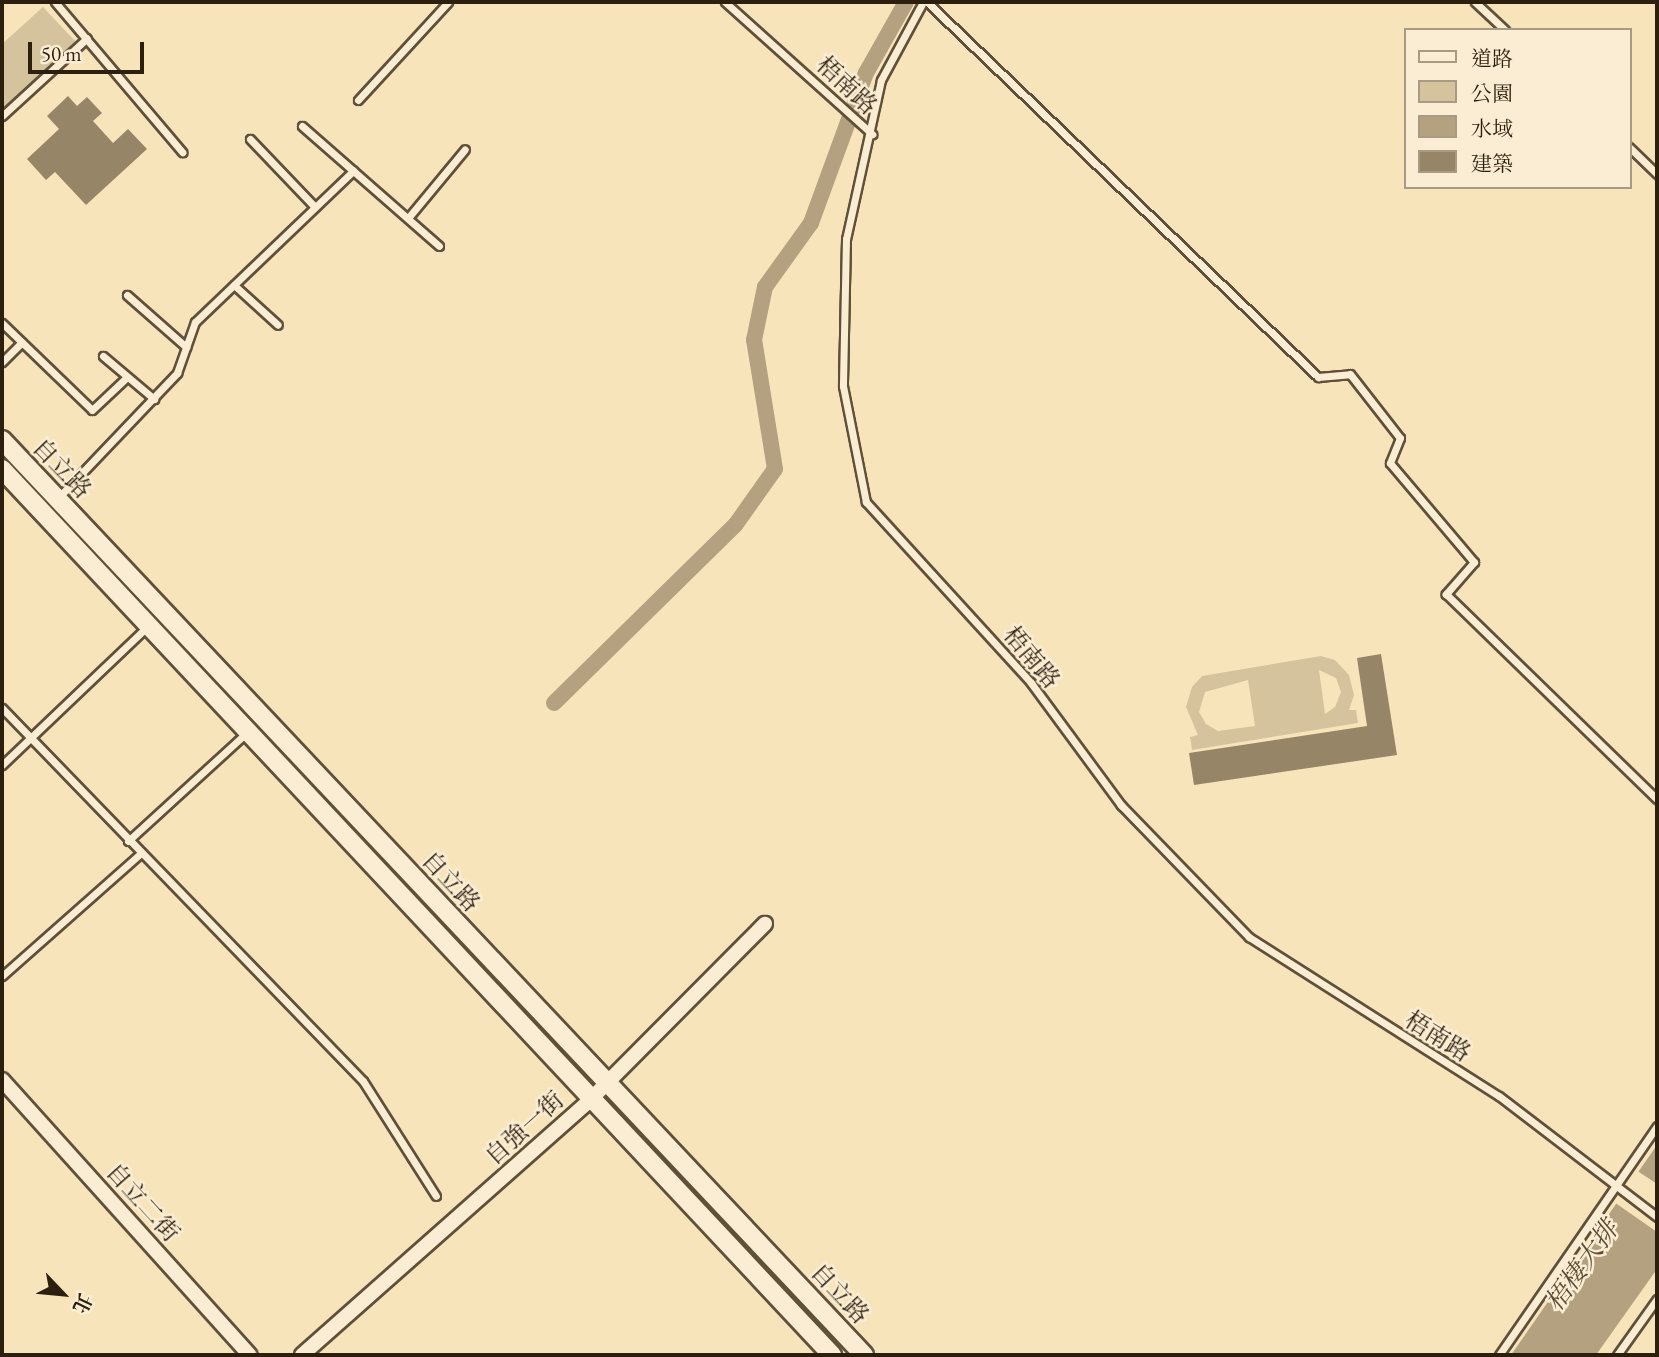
<!DOCTYPE html>
<meta charset="utf-8">
<style>
body{margin:0}
#map{position:relative;width:1659px;height:1357px;overflow:hidden;background:#f8e4bb;font-family:"EB Garamond","Noto Serif TC",serif}
div>[style]{position:absolute}
[style*='--x']{left:calc(var(--x)*1px);top:calc(var(--y)*1px);width:calc(var(--w)*1px);rotate:calc(var(--a)*1deg)}
.green>*{inset:0;background:#d5c39e}
.water>*{inset:0;background:#b3a180}
.pier>*{inset:0;background:#f8e4bb}
.canal>*{height:16px;margin:-8px;padding:0 8px;transform-origin:8px;border-radius:8px;background:#b3a180}
.building>*{inset:0;background:#978568}
.roads{filter:drop-shadow(2px 0 #605039) drop-shadow(-2px 0 #605039) drop-shadow(0 2px #605039) drop-shadow(0 -2px #605039)}
.service>*{height:7px;margin:-3.5px;padding:0 3.5px;transform-origin:3.5px;border-radius:3.5px;background:#faedd3}
.minor>*{height:14px;margin:-7px;padding:0 7px;transform-origin:7px;border-radius:7px;background:#faedd3}
.tertiary>*{height:18px;margin:-9px;padding:0 9px;transform-origin:9px;border-radius:9px;background:#faedd3}
span{translate:-50% -50%;white-space:nowrap;text-align:center;line-height:1.15;-webkit-text-stroke:5px #faedd3;paint-order:stroke}
.street-label{font-size:24px;color:#2d1f0e}
.water-label{font-size:26px;color:#5c4c36;font-style:italic}
.frame{position:absolute;inset:0;border:4px solid #2d1f0e;pointer-events:none}
.legend{position:absolute;left:1404px;top:28px;width:228px;height:161px;box-sizing:border-box;background:#faedd3;border:2px solid #a89b84;margin:0;padding:9px 12px;list-style:none;font-size:21px;color:#2d1f0e}
.legend li{display:flex;align-items:center;gap:14px;height:35px}
.legend b{width:35px;border:2px solid #a89b84}
.north{position:absolute;left:28px;top:1259px;width:70px;height:70px;-webkit-text-stroke:5px #faedd3;paint-order:stroke;rotate:116deg;font-size:19px;font-weight:700;line-height:28px;text-align:center;color:#2d1f0e}
.north::after{content:'';display:block;margin:auto;width:24px;height:32px;background:#2d1f0e;clip-path:polygon(50% 0,100% 100%,50% 72%,0 100%)}
.scale{position:absolute;left:28px;top:42px;width:116px;height:32px;box-sizing:border-box;border:4px solid #2d1f0e;border-top:0;padding-left:9px;font-size:21px;line-height:24px;white-space:nowrap;color:#2d1f0e;-webkit-text-stroke:5px #faedd3;paint-order:stroke}
</style>
<div id="map">
<div class="green">
<i style="clip-path:polygon(43px 7px,75px 41px,73px 51px,2px 114px,2px 44px)"></i>
<i style="clip-path:polygon(evenodd,1321px 656px,1335px 660px,1349px 675px,1354px 695px,1349px 710px,1356px 710px,1358px 723px,1192px 750px,1190px 737px,1198px 735px,1186px 707px,1192px 687px,1202px 676px,1321px 656px,1319px 670px,1336px 678px,1341px 692px,1335px 707px,1325px 714px,1319px 670px,1321px 656px,1248px 680px,1255px 726px,1218px 731px,1206px 724px,1199px 712px,1205px 692px,1248px 680px)"></i>
</div>
<div class="water">
<i style="clip-path:polygon(1657px 1145px,1657px 1269px,1596px 1355px,1511px 1355px)"></i>
</div>
<div class="pier">
<i style="clip-path:polygon(1636px 1170px,1657px 1184px,1657px 1232px,1614px 1202px)"></i>
</div>
<div class="canal">
<i style="--x:554;--y:703;--w:255;--a:-44.5"></i>
<i style="--x:736;--y:524;--w:67;--a:-54.7"></i>
<i style="--x:775;--y:469;--w:131;--a:-99.2"></i>
<i style="--x:754;--y:340;--w:54;--a:-78.3"></i>
<i style="--x:765;--y:287;--w:79;--a:-54.3"></i>
<i style="--x:811;--y:223;--w:160;--a:-69.9"></i>
<i style="--x:866;--y:73;--w:81;--a:-60.6"></i>
</div>
<div class="building">
<i style="clip-path:polygon(68px 96px,77px 106px,87px 97px,102px 113px,93px 121px,113px 143px,128px 129px,147px 149px,86px 205px,55px 172px,46px 180px,27px 159px,59px 129px,47px 116px)"></i>
<i style="clip-path:polygon(1381px 654px,1397px 755px,1194px 785px,1189px 753px,1367px 726px,1357px 658px)"></i>
</div>
<div class="roads">
<div class="service">
<i style="--x:55;--y:2;--w:197;--a:49.7"></i>
<i style="--x:725;--y:2;--w:198;--a:41.9"></i>
<i style="--x:923;--y:2;--w:89;--a:118.3"></i>
<i style="--x:881;--y:80;--w:163;--a:102.4"></i>
<i style="--x:846;--y:239;--w:147;--a:91.2"></i>
<i style="--x:843;--y:386;--w:118;--a:78.8"></i>
<i style="--x:866;--y:502;--w:245;--a:47.6"></i>
<i style="--x:1031;--y:683;--w:152;--a:53.6"></i>
<i style="--x:1121;--y:805;--w:184;--a:45.9"></i>
<i style="--x:1249;--y:937;--w:296;--a:32.5"></i>
<i style="--x:1499;--y:1096;--w:199;--a:37.4"></i>
<i style="--x:927;--y:2;--w:542;--a:43.8"></i>
<i style="--x:1318;--y:377;--w:32;--a:-5"></i>
<i style="--x:1350;--y:374;--w:81;--a:52"></i>
<i style="--x:1400;--y:438;--w:27;--a:112"></i>
<i style="--x:1390;--y:463;--w:130;--a:49.7"></i>
<i style="--x:1474;--y:562;--w:43;--a:131.2"></i>
<i style="--x:1446;--y:594;--w:294;--a:44.2"></i>
<i style="--x:1475;--y:2;--w:41;--a:43"></i>
<i style="--x:358;--y:100;--w:133;--a:-47.4"></i>
<i style="--x:2;--y:116;--w:115;--a:-42.5"></i>
<i style="--x:302;--y:126;--w:182;--a:41.2"></i>
<i style="--x:250;--y:139;--w:94;--a:46.3"></i>
<i style="--x:1629;--y:147;--w:39;--a:44"></i>
<i style="--x:408;--y:218;--w:89;--a:-50.4"></i>
<i style="--x:234;--y:285;--w:59;--a:42.3"></i>
<i style="--x:127;--y:295;--w:79;--a:41.4"></i>
<i style="--x:2;--y:323;--w:125;--a:44"></i>
<i style="--x:92;--y:410;--w:48;--a:-43.3"></i>
<i style="--x:103;--y:356;--w:67;--a:40.1"></i>
<i style="--x:2;--y:362;--w:28;--a:-45"></i>
<i style="--x:58;--y:498;--w:173;--a:-46.4"></i>
<i style="--x:177;--y:373;--w:54;--a:-70.6"></i>
<i style="--x:195;--y:322;--w:219;--a:-43.7"></i>
<i style="--x:2;--y:708;--w:519;--a:45.94"></i>
<i style="--x:363;--y:1081;--w:136;--a:57.6"></i>
<i style="--x:2;--y:765;--w:200;--a:-43.6"></i>
<i style="--x:128;--y:841;--w:159;--a:-42.4"></i>
<i style="--x:2;--y:976;--w:186;--a:-41.5"></i>
<i style="--x:1499;--y:1355;--w:278;--a:-55.4"></i>
<i style="--x:1617;--y:1355;--w:69;--a:-54.5"></i>
</div>
<div class="minor">
<i style="--x:2;--y:1080;--w:370;--a:48"></i>
<i style="--x:302;--y:1355;--w:386;--a:-41.5"></i>
<i style="--x:591;--y:1099;--w:247;--a:-45.2"></i>
</div>
<div class="tertiary">
<i style="--x:2;--y:440;--w:1257;--a:46.71"></i>
<i style="--x:2;--y:469;--w:1214;--a:46.87"></i>
</div>
</div>
<div class="street-label">
<span style="left:847px;top:85px;rotate:43deg">梧南路</span>
<span style="left:62px;top:468px;rotate:46deg">自立路</span>
<span style="left:1032px;top:657px;rotate:50deg">梧南路</span>
<span style="left:451px;top:881px;rotate:47deg">自立路</span>
<span style="left:1438px;top:1036px;rotate:32deg">梧南路</span>
<span style="left:524px;top:1128px;rotate:-42deg">自強一街</span>
<span style="left:143px;top:1202px;rotate:48deg">自立二街</span>
<span style="left:840px;top:1293px;rotate:47deg">自立路</span>
</div>
<div class="water-label">
<span style="left:1582px;top:1266px;rotate:-54deg">梧棲大排</span>
</div>
<div class="frame"></div>
<ul class="legend">
<li><b style="height:9px;background:#faedd3"></b>道路</li>
<li><b style="height:19px;background:#d5c39e"></b>公園</li>
<li><b style="height:19px;background:#b3a180"></b>水域</li>
<li><b style="height:19px;background:#978568"></b>建築</li>
</ul>
<div class="north">北</div>
<div class="scale">50 m</div>
</div>
